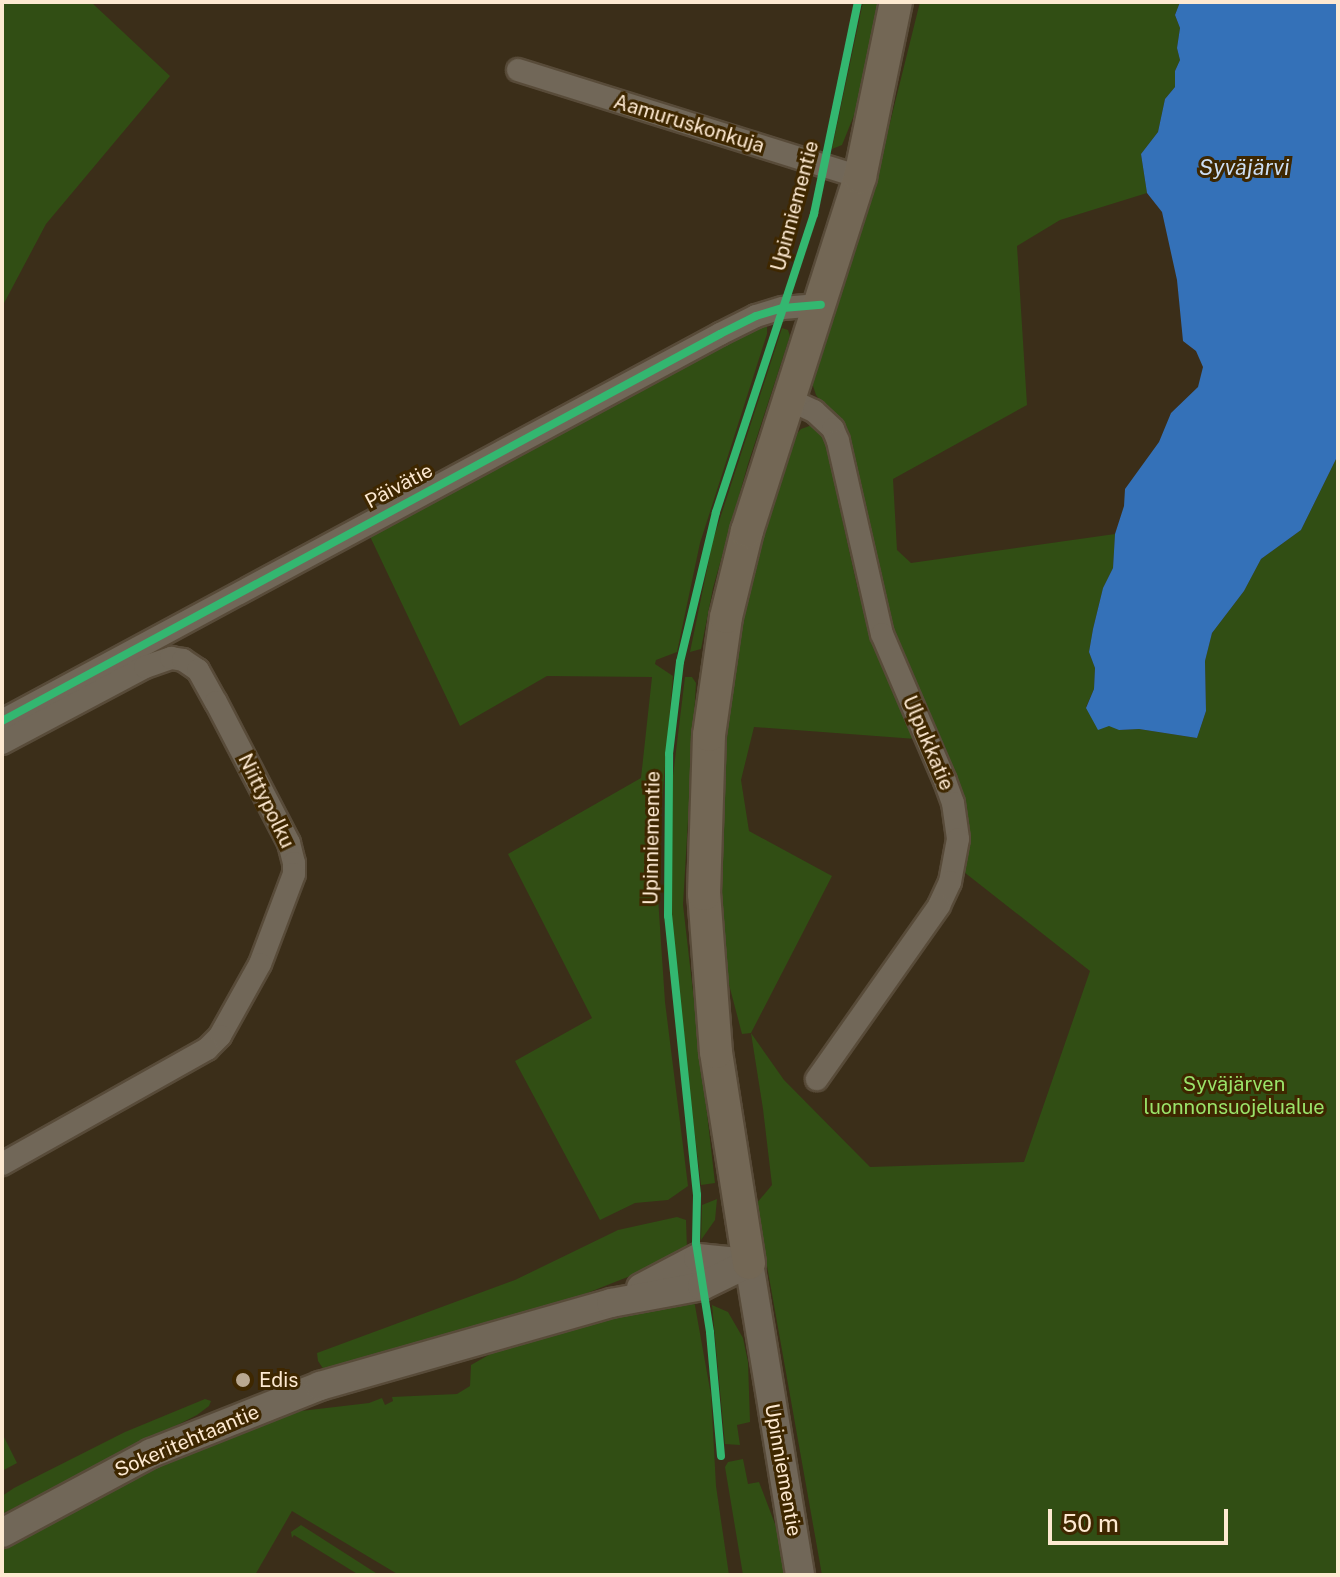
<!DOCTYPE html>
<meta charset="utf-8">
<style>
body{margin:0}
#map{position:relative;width:1340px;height:1577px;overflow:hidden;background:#3b2e19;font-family:"Public Sans",sans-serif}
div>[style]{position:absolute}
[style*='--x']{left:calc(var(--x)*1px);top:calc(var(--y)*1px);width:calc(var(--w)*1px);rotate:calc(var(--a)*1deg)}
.green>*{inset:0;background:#314e14}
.water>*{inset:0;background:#3471b8}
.roads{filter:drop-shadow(2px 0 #584b39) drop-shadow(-2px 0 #584b39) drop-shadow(0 2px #584b39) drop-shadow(0 -2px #584b39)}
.minor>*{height:22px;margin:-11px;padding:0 11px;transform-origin:11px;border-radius:11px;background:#716758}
.tertiary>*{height:28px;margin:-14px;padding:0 14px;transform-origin:14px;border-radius:14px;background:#716758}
.secondary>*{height:32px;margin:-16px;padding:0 16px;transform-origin:16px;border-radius:16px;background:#736755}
.cycleway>*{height:8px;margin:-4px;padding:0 4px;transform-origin:4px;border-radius:4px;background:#33b770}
.dots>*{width:22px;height:22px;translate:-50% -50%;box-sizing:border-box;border:4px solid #3e2700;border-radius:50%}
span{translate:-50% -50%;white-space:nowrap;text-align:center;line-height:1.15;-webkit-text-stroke:6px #3e2700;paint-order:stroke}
.street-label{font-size:20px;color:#fde9d1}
.park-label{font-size:20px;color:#9ae369}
.poi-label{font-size:20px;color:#fde9d1}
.left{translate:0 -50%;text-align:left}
.water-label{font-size:22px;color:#cddef3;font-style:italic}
.frame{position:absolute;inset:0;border:4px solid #fde9d1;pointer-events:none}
.scale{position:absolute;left:1048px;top:1509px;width:180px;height:36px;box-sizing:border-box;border:4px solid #fde9d1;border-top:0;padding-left:10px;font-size:24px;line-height:28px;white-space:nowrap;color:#fde9d1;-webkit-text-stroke:6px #3e2700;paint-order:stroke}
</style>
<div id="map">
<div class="green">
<i style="clip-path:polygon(2px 2px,91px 2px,170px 76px,46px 224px,2px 307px)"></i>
<i style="clip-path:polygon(863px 2px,879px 2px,861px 98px,842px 145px,832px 149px)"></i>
<i style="clip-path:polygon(920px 2px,1180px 2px,1175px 15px,1180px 28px,1177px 48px,1180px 60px,1175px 71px,1175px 87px,1165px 99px,1158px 132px,1141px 154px,1147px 193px,1060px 220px,1017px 246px,1027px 405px,893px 479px,897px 550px,911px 563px,1115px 534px,1113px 568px,1103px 588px,1093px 629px,1089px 652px,1095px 668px,1094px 689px,1086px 707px,1119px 730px,1139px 729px,1197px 738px,1206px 711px,1205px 661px,1212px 633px,1244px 591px,1261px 559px,1301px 530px,1338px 455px,1338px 1575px,822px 1575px,756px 1204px,772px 1185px,763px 1109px,751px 1033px,742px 1034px,721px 954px,718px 809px,743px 608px,777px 482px,791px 440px,801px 429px,815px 424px,826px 431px,838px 457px,843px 523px,858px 590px,882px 664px,916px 739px,754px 727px,741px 780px,749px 831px,832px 876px,751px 1033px,784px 1080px,870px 1167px,1024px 1162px,1090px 971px,964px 872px,966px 837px,951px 772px,888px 619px,828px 411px,816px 395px,812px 383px,868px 211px)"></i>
<i style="clip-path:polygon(760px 325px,767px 327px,767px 334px,700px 543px,677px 652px,656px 660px,655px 664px,673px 676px,656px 868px,665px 1002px,688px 1186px,668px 1200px,635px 1203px,600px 1220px,515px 1061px,592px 1018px,508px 854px,641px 778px,652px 677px,547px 676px,460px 726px,366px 528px)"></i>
<i style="clip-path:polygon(782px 328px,788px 330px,790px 336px,748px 464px,713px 588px,701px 649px,690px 652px,713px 540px)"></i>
<i style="clip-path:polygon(685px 677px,692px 677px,696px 683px,683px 905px,715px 1183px,701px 1185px,672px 947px,670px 888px,672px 784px)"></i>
<i style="clip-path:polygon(717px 1199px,715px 1220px,701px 1240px,702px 1205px)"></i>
<i style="clip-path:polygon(677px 1217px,686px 1220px,687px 1249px,653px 1267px,572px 1299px,332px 1371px,324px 1370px,318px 1361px,317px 1353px,515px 1280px,618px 1230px)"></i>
<i style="clip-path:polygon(694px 1300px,711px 1395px,716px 1486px,729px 1575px,399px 1575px,292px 1511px,255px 1575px,2px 1575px,2px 1546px,75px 1505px,171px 1458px,301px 1411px,369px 1403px,382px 1398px,385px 1405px,393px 1401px,392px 1397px,457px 1394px,470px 1386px,471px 1365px,494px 1352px,602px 1319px)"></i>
<i style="clip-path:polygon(712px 1305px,728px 1312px,743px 1338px,748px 1362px,750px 1422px,737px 1425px,740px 1445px,725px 1444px)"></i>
<i style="clip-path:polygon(205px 1399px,211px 1401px,209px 1406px,197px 1415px,2px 1514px,2px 1496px,14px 1488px,125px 1432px)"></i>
<i style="clip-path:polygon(2px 1433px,17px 1463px,2px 1471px)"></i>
<i style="clip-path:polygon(743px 1459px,748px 1484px,759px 1482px,780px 1537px,787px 1575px,743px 1575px,725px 1467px,728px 1462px)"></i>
<i style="clip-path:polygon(301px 1525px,379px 1575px,359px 1575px,294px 1535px,292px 1538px,291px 1532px)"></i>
</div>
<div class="water">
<i style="clip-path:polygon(1180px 2px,1338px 2px,1338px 455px,1301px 530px,1261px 559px,1244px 591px,1212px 633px,1205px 661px,1206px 711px,1197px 738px,1139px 729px,1119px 730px,1109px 726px,1098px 730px,1086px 708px,1094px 689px,1095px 668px,1089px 652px,1093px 629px,1103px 588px,1113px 568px,1115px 534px,1124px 506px,1125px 489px,1159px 442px,1171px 413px,1198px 387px,1203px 367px,1196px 351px,1183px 341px,1177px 280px,1162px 212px,1147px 193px,1141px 154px,1158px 132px,1165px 99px,1175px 87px,1175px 71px,1180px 60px,1177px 48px,1180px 28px,1175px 15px)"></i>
</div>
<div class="roads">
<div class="minor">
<i style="--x:518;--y:70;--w:358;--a:17.4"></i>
<i style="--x:788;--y:399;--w:29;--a:25"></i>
<i style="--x:814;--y:411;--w:26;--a:43"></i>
<i style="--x:833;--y:429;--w:13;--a:67"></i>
<i style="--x:838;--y:441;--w:198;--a:77.2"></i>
<i style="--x:882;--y:634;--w:160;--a:66.8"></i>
<i style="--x:945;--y:781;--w:23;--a:70"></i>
<i style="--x:953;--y:803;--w:36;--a:82"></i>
<i style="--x:958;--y:839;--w:44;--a:100.5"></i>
<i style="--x:950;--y:882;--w:26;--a:115"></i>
<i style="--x:939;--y:906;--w:212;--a:125.2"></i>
<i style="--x:2;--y:721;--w:816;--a:-28.32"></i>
<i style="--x:720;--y:334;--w:40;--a:-26.6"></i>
<i style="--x:756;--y:316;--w:28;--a:-17"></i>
<i style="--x:783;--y:308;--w:38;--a:-5"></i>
<i style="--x:2;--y:743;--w:162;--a:-28"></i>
<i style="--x:145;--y:667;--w:28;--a:-19"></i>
<i style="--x:171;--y:658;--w:12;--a:9"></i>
<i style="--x:183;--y:660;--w:18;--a:34"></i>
<i style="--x:198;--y:670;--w:37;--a:61"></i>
<i style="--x:216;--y:702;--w:159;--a:62.6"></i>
<i style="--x:289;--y:843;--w:21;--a:76"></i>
<i style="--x:294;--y:863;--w:11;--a:90"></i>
<i style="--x:294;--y:874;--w:96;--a:110.7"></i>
<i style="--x:260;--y:964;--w:82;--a:119.1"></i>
<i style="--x:220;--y:1036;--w:18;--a:135"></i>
<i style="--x:207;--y:1049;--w:235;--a:150.7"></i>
</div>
<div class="tertiary">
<i style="--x:749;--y:1263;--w:316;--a:80.7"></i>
<i style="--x:641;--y:1288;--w:64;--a:-27.8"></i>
<i style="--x:698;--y:1258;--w:50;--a:5.7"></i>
<i style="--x:2;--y:1533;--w:169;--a:-28.2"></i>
<i style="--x:151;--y:1453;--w:182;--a:-21.6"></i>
<i style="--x:320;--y:1386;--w:303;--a:-15.9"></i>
<i style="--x:611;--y:1303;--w:93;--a:-10.6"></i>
<i style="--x:702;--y:1286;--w:52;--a:-26.1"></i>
</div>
<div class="secondary">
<i style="--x:749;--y:1263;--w:214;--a:-98.9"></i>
<i style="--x:716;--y:1052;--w:158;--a:-94.3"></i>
<i style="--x:704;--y:894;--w:159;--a:-88.2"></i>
<i style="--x:709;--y:735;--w:119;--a:-81.8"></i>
<i style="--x:726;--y:617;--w:89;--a:-76.3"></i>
<i style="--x:747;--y:531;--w:372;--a:-72.3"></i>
<i style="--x:860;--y:177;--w:179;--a:-78.4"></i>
</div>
</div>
<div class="cycleway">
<i style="--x:2;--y:721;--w:816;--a:-28.32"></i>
<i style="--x:720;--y:334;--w:40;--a:-26.6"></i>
<i style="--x:756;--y:316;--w:28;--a:-17"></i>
<i style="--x:783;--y:308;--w:38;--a:-5"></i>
<i style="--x:721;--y:1456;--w:124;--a:-95.1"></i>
<i style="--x:710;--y:1332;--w:90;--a:-98.9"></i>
<i style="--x:696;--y:1243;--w:48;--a:-88.8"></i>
<i style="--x:697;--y:1195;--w:281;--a:-95.9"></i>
<i style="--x:668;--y:916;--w:162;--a:-89.6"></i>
<i style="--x:669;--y:754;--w:93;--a:-83.2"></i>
<i style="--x:680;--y:662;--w:154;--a:-76.5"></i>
<i style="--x:716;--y:512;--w:314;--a:-71.8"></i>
<i style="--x:814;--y:214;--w:217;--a:-78.3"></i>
</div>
<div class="dots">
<i style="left:243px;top:1380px;background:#b9a891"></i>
</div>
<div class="street-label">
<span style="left:689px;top:124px;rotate:17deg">Aamuruskonkuja</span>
<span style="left:795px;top:206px;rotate:-75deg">Upinniementie</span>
<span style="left:399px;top:486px;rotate:-28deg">Päivätie</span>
<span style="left:928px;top:743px;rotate:67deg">Ulpukkatie</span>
<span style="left:266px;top:801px;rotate:64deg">Niittypolku</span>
<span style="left:652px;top:838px;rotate:-89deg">Upinniementie</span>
<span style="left:187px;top:1441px;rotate:-23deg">Sokeritehtaantie</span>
<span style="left:783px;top:1470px;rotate:80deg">Upinniementie</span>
</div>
<div class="park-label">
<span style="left:1234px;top:1096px">Syväjärven<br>luonnonsuojelualue</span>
</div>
<div class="poi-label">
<span class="left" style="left:259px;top:1380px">Edis</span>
</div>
<div class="water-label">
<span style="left:1244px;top:168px">Syväjärvi</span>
</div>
<div class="frame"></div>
<div class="scale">50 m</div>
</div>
